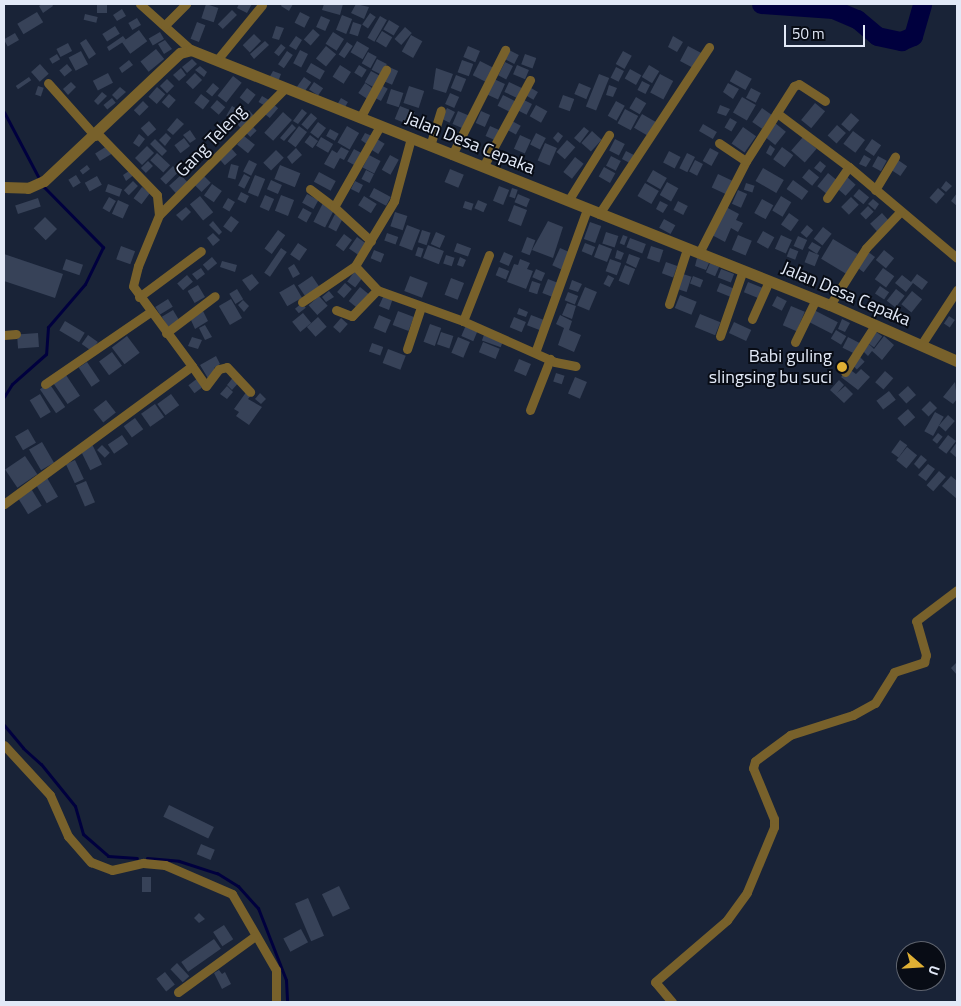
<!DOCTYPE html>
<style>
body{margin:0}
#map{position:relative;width:961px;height:1006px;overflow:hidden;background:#192337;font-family:"Titillium Web",sans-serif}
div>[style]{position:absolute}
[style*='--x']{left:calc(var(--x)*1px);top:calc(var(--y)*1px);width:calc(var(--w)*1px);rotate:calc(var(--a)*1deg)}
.stream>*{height:3px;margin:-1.5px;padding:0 1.5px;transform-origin:1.5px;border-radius:1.5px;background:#00003e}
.river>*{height:19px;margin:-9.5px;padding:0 9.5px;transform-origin:9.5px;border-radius:9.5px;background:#00003e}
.building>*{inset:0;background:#374258;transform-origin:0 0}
.minor>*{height:9px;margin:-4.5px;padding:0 4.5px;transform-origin:4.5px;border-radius:4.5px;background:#78612b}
.tertiary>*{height:11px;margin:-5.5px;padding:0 5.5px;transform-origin:5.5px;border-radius:5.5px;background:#78612b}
.dots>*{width:14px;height:14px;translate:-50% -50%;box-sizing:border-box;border:2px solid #080c15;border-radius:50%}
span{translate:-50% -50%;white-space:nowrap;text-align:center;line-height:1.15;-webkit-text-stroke:4px #080c15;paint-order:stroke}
.street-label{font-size:18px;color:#e2e9f7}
.poi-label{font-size:18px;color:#e2e9f7}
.right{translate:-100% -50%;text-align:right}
.frame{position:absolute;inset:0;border:5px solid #e2e9f7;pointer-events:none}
.north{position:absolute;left:896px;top:941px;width:50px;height:50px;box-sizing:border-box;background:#080c15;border:1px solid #5f646f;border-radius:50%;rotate:109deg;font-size:14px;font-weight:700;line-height:20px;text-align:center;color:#e2e9f7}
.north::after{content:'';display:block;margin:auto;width:18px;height:22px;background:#e0b034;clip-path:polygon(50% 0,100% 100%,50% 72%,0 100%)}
.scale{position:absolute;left:784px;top:25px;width:81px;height:22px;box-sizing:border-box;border:2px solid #e2e9f7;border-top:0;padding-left:6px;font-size:15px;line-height:18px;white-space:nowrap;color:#e2e9f7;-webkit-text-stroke:4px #080c15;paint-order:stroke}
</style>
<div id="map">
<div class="stream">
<i style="--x:4;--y:112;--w:84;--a:62.2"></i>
<i style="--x:43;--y:186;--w:86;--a:45.5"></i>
<i style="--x:103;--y:247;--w:41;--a:115.9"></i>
<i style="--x:85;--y:284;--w:57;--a:130.7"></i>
<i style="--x:48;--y:327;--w:27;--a:94"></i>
<i style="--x:46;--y:354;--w:45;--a:138.6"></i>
<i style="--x:12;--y:384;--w:15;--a:122"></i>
<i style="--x:4;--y:725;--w:30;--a:50"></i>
<i style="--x:23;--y:748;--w:24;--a:42"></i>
<i style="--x:41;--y:764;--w:54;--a:51"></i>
<i style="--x:75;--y:806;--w:29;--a:74"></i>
<i style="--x:83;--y:834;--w:33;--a:41"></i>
<i style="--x:108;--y:856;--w:29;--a:4"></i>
<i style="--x:147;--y:858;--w:32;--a:5"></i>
<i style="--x:179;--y:861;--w:40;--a:18"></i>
<i style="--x:217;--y:873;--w:25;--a:32"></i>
<i style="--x:238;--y:886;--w:30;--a:48"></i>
<i style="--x:258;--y:908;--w:77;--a:68.7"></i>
<i style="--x:286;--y:980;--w:22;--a:87"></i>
</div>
<div class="river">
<i style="--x:761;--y:4;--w:72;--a:4"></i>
<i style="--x:833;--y:9;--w:26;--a:23"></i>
<i style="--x:857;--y:19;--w:26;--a:40"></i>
<i style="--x:877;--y:36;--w:25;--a:12"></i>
<i style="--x:901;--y:41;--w:13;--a:-23"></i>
<i style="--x:913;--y:36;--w:33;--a:-74"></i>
</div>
<div class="building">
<i style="clip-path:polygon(42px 4px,52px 4px,53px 6px,43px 13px,39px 6px)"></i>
<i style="left:206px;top:4px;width:13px;height:15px;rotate:18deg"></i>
<i style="clip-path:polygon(239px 4px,252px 4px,247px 13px,237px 8px)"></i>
<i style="clip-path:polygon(282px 4px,293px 4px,289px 11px,281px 6px)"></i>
<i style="clip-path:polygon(324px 4px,343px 4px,340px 15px,322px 10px)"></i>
<i style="clip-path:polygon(356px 4px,369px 7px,364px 19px,351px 13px)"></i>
<i style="left:97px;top:5px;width:10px;height:8px"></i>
<i style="clip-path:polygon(122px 9px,126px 16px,117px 21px,113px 15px)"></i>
<i style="left:232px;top:10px;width:7px;height:20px;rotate:45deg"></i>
<i style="left:37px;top:12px;width:12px;height:23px;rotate:59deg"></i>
<i style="left:300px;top:12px;width:11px;height:12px;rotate:27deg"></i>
<i style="left:370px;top:13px;width:7px;height:14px;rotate:34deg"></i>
<i style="left:85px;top:14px;width:13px;height:6px;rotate:13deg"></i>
<i style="left:342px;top:15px;width:11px;height:16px;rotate:22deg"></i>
<i style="left:321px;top:16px;width:10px;height:12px;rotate:24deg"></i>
<i style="left:380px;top:16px;width:8px;height:25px;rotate:30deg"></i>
<i style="left:137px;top:18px;width:8px;height:10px;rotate:60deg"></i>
<i style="left:389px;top:20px;width:12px;height:11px;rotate:31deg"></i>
<i style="left:197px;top:22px;width:9px;height:18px;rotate:21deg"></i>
<i style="left:353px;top:22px;width:9px;height:12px;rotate:18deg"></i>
<i style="left:115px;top:26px;width:9px;height:15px;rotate:58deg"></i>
<i style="clip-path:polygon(276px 26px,284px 28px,279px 40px,272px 38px)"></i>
<i style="left:405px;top:27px;width:9px;height:16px;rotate:41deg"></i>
<i style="left:313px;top:29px;width:9px;height:14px;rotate:41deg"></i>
<i style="left:139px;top:30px;width:14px;height:21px;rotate:54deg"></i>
<i style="left:382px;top:31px;width:12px;height:12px;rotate:31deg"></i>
<i style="left:160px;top:32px;width:8px;height:13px;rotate:60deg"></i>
<i style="left:333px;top:32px;width:13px;height:14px;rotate:32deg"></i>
<i style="left:15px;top:33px;width:8px;height:13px;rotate:60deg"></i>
<i style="left:254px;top:34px;width:10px;height:16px;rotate:45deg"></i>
<i style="left:411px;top:35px;width:13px;height:19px;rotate:29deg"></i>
<i style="clip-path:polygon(123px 36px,126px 40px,109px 51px,107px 47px)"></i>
<i style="clip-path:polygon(296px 36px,302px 40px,296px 50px,289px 46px)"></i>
<i style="clip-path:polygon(673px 36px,683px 42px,677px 52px,668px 47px)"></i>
<i style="clip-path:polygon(86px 39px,96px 54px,89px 59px,80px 43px)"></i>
<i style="clip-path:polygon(165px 40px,172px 49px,164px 54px,158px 44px)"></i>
<i style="clip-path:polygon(265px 41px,269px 45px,254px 59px,250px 54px)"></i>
<i style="left:357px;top:41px;width:14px;height:13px;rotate:30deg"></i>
<i style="left:347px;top:42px;width:7px;height:15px;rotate:34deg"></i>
<i style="left:68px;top:43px;width:9px;height:13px;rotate:63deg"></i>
<i style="left:281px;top:44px;width:6px;height:11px;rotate:39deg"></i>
<i style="left:326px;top:46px;width:13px;height:16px;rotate:39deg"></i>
<i style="left:468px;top:46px;width:13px;height:12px;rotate:23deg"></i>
<i style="left:688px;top:46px;width:15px;height:17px;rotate:28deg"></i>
<i style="left:156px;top:49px;width:13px;height:20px;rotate:51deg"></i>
<i style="left:300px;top:50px;width:9px;height:15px;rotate:27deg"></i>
<i style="left:509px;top:50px;width:11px;height:10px;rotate:27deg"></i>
<i style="left:81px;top:51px;width:15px;height:14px;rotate:62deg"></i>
<i style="left:287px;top:51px;width:7px;height:16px;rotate:34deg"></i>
<i style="left:623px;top:51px;width:10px;height:15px;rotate:29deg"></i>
<i style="left:368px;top:52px;width:10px;height:13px;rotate:29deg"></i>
<i style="left:57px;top:54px;width:6px;height:9px;rotate:59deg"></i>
<i style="left:525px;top:54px;width:12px;height:11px;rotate:20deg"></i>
<i style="clip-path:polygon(192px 59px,197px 64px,187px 73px,182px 67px)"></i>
<i style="left:377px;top:59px;width:11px;height:12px;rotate:27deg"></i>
<i style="clip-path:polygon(129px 60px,133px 65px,122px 73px,119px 68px)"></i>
<i style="left:462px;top:60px;width:12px;height:13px;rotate:20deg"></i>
<i style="left:480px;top:61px;width:16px;height:16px;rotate:27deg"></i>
<i style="left:505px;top:62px;width:9px;height:15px;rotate:27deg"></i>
<i style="left:311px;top:63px;width:16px;height:10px;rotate:30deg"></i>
<i style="left:40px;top:64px;width:13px;height:12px;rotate:48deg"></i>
<i style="left:67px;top:64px;width:8px;height:10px;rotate:50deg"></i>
<i style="left:340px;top:65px;width:13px;height:14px;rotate:32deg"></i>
<i style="left:359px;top:65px;width:9px;height:9px;rotate:32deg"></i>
<i style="left:517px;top:65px;width:13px;height:10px;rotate:23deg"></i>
<i style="left:649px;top:65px;width:12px;height:14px;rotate:31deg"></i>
<i style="clip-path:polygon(200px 66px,207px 72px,204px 77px,195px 70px)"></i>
<i style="left:389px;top:67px;width:10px;height:15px;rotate:24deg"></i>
<i style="left:616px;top:67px;width:9px;height:12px;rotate:27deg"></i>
<i style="clip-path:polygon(181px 68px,186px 75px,179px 81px,173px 75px)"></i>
<i style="clip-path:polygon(436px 68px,453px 74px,446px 93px,433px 89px)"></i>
<i style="left:630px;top:69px;width:13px;height:11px;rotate:29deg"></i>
<i style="left:736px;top:70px;width:18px;height:13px;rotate:29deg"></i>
<i style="clip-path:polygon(273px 71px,281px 74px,278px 82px,269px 78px)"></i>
<i style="left:371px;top:71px;width:10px;height:13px;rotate:29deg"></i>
<i style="left:108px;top:73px;width:11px;height:17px;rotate:63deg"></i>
<i style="left:195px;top:73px;width:10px;height:13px;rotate:45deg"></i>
<i style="left:599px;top:74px;width:11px;height:35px;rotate:22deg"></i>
<i style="left:660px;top:74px;width:15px;height:21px;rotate:28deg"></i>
<i style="left:456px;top:75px;width:11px;height:14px;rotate:22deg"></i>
<i style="left:233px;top:76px;width:11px;height:25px;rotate:38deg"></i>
<i style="left:29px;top:77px;width:4px;height:16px;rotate:56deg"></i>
<i style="left:304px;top:77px;width:9px;height:12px;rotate:36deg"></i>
<i style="left:167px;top:79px;width:10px;height:10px;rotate:45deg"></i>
<i style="left:494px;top:79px;width:12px;height:17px;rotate:24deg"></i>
<i style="left:642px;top:81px;width:9px;height:10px;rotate:27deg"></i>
<i style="clip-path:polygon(71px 82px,76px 87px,68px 95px,63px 89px)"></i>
<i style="left:314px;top:82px;width:11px;height:9px;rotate:34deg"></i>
<i style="left:509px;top:82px;width:14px;height:11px;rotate:25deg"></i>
<i style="left:213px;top:83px;width:8px;height:11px;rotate:40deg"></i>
<i style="left:365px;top:83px;width:11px;height:12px;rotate:34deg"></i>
<i style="left:579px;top:83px;width:13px;height:12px;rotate:23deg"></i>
<i style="clip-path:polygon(728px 83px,739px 89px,733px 99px,723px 92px)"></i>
<i style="left:379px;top:84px;width:10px;height:14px;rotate:29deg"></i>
<i style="clip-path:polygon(609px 85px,617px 88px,613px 97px,606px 95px)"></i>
<i style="left:38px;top:86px;width:6px;height:9px;rotate:18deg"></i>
<i style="left:409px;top:86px;width:16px;height:18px;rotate:18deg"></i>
<i style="clip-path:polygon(120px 87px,126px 92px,117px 100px,112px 95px)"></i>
<i style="left:157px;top:87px;width:11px;height:13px;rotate:41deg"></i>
<i style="left:247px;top:88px;width:11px;height:12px;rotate:38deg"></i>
<i style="left:531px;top:88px;width:8px;height:9px;rotate:30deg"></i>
<i style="left:751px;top:88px;width:11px;height:11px;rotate:27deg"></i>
<i style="left:391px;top:89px;width:13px;height:15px;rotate:18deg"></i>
<i style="clip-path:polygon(102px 92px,107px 96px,98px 105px,94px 101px)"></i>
<i style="left:450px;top:93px;width:10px;height:12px;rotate:24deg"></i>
<i style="left:169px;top:94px;width:9px;height:11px;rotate:41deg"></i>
<i style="left:201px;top:94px;width:11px;height:11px;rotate:38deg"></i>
<i style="left:503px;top:95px;width:16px;height:12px;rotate:27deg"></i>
<i style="left:563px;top:95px;width:12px;height:13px;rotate:20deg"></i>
<i style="left:262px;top:96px;width:8px;height:7px;rotate:30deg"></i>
<i style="left:636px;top:97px;width:12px;height:13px;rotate:31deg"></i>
<i style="left:742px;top:97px;width:16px;height:18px;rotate:30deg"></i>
<i style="left:112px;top:98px;width:6px;height:11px;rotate:51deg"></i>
<i style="left:341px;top:98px;width:8px;height:9px;rotate:30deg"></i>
<i style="left:217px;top:100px;width:11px;height:10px;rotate:41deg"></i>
<i style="left:524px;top:100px;width:9px;height:12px;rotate:27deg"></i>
<i style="left:143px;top:101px;width:8px;height:13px;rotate:45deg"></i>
<i style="left:616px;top:101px;width:10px;height:17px;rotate:29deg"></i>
<i style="left:272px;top:103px;width:8px;height:13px;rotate:40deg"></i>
<i style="left:815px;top:103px;width:13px;height:22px;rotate:39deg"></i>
<i style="left:536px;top:105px;width:13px;height:13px;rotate:29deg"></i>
<i style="clip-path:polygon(720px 105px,730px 109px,726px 116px,717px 113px)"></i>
<i style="left:232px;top:106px;width:6px;height:11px;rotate:31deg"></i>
<i style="left:400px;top:106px;width:16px;height:14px;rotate:22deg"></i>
<i style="left:447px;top:108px;width:9px;height:12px;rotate:27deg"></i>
<i style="left:762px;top:108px;width:12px;height:17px;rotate:35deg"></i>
<i style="clip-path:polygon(302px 109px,307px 113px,298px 124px,293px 121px)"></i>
<i style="left:625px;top:109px;width:15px;height:16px;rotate:28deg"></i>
<i style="left:249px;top:110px;width:8px;height:18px;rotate:50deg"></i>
<i style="left:458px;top:111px;width:13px;height:14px;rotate:23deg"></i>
<i style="left:481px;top:111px;width:10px;height:13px;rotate:24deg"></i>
<i style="left:283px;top:112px;width:12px;height:28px;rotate:42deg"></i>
<i style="left:311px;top:113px;width:8px;height:15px;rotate:40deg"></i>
<i style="left:851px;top:113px;width:11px;height:15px;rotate:41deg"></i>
<i style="left:642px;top:114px;width:16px;height:16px;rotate:30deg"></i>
<i style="clip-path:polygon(177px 118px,184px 124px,173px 135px,167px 130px)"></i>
<i style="left:730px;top:118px;width:8px;height:11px;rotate:30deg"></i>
<i style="left:149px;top:121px;width:11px;height:11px;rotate:49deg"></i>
<i style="left:512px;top:121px;width:10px;height:10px;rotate:29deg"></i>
<i style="left:318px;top:122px;width:10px;height:13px;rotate:37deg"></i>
<i style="left:775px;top:123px;width:14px;height:17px;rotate:39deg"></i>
<i style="clip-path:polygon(292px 124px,296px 128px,284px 141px,280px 138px)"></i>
<i style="left:703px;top:124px;width:16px;height:8px;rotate:30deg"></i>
<i style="left:251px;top:125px;width:8px;height:9px;rotate:45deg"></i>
<i style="left:837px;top:125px;width:12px;height:14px;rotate:42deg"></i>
<i style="left:299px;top:126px;width:10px;height:19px;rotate:37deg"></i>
<i style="left:347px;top:126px;width:14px;height:19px;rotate:30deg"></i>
<i style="left:490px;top:126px;width:10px;height:11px;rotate:24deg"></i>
<i style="clip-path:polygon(584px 127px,589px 131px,580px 143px,574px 138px)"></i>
<i style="left:743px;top:127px;width:16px;height:20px;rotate:35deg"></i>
<i style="left:330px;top:129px;width:10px;height:8px;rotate:29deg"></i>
<i style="clip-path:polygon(190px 130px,196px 139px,190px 143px,183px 135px)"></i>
<i style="left:592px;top:131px;width:13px;height:16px;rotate:42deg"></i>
<i style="left:853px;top:131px;width:15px;height:16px;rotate:37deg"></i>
<i style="clip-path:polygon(558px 132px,563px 136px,558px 143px,553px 138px)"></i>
<i style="clip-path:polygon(166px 133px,171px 138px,165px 146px,159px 140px)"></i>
<i style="clip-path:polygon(365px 133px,372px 136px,368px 145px,361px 140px)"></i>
<i style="left:536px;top:133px;width:11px;height:13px;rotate:27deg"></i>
<i style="clip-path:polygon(139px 134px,145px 139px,139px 147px,133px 143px)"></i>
<i style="left:310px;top:135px;width:10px;height:9px;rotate:37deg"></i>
<i style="left:520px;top:135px;width:12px;height:15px;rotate:24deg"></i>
<i style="left:244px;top:136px;width:14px;height:11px;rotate:39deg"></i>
<i style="left:321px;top:137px;width:14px;height:10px;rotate:30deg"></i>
<i style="left:803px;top:137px;width:18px;height:18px;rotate:41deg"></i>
<i style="left:184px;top:138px;width:10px;height:12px;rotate:53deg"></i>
<i style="left:155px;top:139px;width:17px;height:7px;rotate:45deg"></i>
<i style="left:377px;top:139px;width:9px;height:12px;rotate:32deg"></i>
<i style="left:615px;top:139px;width:11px;height:13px;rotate:27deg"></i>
<i style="left:872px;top:139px;width:11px;height:13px;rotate:34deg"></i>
<i style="left:567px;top:140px;width:11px;height:16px;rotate:41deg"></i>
<i style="left:545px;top:143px;width:13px;height:19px;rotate:23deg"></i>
<i style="clip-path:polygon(770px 145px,775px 149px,771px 156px,766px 153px)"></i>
<i style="left:107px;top:146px;width:9px;height:14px;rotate:58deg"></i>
<i style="left:147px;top:146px;width:10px;height:17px;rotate:45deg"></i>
<i style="clip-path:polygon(341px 147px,349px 151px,344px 160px,340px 158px,334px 169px,324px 164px,332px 150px,337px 153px)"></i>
<i style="left:782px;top:147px;width:14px;height:15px;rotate:36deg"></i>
<i style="left:231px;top:148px;width:9px;height:16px;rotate:49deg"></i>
<i style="clip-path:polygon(296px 148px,302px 155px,292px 164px,287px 157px)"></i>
<i style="left:710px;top:148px;width:10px;height:15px;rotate:29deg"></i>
<i style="left:354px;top:149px;width:10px;height:14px;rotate:29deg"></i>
<i style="left:276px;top:150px;width:11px;height:18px;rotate:45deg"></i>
<i style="left:626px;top:151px;width:11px;height:9px;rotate:27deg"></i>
<i style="left:669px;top:151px;width:13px;height:13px;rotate:27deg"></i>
<i style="left:157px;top:153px;width:18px;height:10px;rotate:43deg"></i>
<i style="left:687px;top:153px;width:9px;height:17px;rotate:27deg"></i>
<i style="left:369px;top:155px;width:13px;height:14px;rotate:27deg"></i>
<i style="left:390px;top:155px;width:10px;height:17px;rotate:29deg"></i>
<i style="clip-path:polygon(864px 155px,871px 159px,866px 167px,859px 164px)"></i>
<i style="left:611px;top:156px;width:11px;height:11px;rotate:27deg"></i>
<i style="left:878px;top:156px;width:10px;height:12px;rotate:29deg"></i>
<i style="left:575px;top:157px;width:11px;height:19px;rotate:38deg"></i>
<i style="left:249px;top:160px;width:9px;height:13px;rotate:27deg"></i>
<i style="left:695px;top:160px;width:9px;height:13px;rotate:27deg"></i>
<i style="left:898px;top:160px;width:11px;height:12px;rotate:34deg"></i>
<i style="left:148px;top:161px;width:7px;height:10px;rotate:45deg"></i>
<i style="clip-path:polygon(820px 161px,826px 166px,821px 173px,814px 168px)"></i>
<i style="left:231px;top:164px;width:8px;height:14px;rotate:14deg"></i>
<i style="left:87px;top:165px;width:5px;height:9px;rotate:53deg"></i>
<i style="left:280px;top:165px;width:22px;height:15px;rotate:22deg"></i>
<i style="left:173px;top:166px;width:8px;height:18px;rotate:45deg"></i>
<i style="left:604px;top:167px;width:13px;height:11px;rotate:29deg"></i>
<i style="left:763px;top:168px;width:24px;height:15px;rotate:30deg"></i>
<i style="clip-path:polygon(132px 169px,135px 174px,126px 181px,123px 175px)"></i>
<i style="left:450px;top:169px;width:15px;height:14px;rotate:23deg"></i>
<i style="left:809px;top:169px;width:13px;height:11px;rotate:39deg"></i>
<i style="left:366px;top:170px;width:9px;height:10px;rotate:27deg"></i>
<i style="left:653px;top:170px;width:16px;height:13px;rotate:30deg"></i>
<i style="left:319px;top:172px;width:19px;height:11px;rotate:28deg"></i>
<i style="left:828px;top:173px;width:13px;height:17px;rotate:39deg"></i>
<i style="left:244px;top:174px;width:7px;height:13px;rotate:27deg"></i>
<i style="left:718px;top:174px;width:17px;height:15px;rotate:25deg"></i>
<i style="left:76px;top:175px;width:9px;height:9px;rotate:58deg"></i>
<i style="left:181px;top:175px;width:13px;height:16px;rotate:48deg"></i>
<i style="left:203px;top:175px;width:11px;height:13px;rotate:45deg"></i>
<i style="left:255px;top:175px;width:11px;height:19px;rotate:22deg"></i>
<i style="left:97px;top:176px;width:10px;height:14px;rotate:61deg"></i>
<i style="left:846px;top:176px;width:13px;height:15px;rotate:42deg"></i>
<i style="left:271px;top:180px;width:12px;height:10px;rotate:24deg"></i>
<i style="left:793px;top:180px;width:19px;height:11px;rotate:36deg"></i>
<i style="left:133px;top:181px;width:7px;height:13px;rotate:45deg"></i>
<i style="left:355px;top:181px;width:9px;height:9px;rotate:27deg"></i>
<i style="clip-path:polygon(946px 181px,952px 186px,946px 192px,941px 188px)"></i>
<i style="left:667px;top:182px;width:13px;height:15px;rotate:29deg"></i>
<i style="left:645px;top:183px;width:16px;height:15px;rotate:30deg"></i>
<i style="left:746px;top:183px;width:9px;height:7px;rotate:18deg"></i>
<i style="left:108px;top:184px;width:15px;height:8px;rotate:20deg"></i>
<i style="left:212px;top:184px;width:12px;height:14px;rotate:35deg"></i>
<i style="left:499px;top:186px;width:11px;height:16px;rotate:22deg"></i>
<i style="left:142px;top:187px;width:10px;height:14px;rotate:37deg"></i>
<i style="left:374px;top:188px;width:19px;height:10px;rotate:28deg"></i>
<i style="left:512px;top:188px;width:6px;height:9px;rotate:18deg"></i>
<i style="left:938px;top:188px;width:9px;height:13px;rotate:41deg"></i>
<i style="left:859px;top:189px;width:13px;height:9px;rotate:39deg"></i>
<i style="left:738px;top:190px;width:10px;height:15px;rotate:24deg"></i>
<i style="left:241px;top:192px;width:9px;height:8px;rotate:27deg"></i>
<i style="clip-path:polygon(957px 193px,957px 206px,951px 201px)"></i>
<i style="left:307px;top:194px;width:13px;height:10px;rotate:29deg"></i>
<i style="left:518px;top:194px;width:13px;height:9px;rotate:23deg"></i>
<i style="left:265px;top:195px;width:10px;height:13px;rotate:24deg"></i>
<i style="left:281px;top:195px;width:14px;height:17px;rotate:21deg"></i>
<i style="left:200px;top:196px;width:21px;height:13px;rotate:51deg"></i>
<i style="left:364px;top:196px;width:15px;height:11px;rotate:32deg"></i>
<i style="left:781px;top:196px;width:12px;height:17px;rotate:31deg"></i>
<i style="left:109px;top:197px;width:8px;height:13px;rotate:30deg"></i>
<i style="left:851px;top:197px;width:11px;height:14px;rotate:45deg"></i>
<i style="left:38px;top:198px;width:9px;height:24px;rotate:72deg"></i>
<i style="left:228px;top:198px;width:8px;height:11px;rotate:30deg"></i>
<i style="left:762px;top:199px;width:13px;height:16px;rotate:29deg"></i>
<i style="clip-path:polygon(873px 199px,879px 204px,875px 210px,868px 204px)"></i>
<i style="left:118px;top:200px;width:12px;height:15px;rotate:24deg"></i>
<i style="left:478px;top:200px;width:10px;height:9px;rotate:24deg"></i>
<i style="left:465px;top:201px;width:9px;height:7px;rotate:18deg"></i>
<i style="clip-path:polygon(660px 201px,668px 205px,663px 213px,656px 209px)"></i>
<i style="left:678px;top:201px;width:11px;height:10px;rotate:27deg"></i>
<i style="left:323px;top:203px;width:13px;height:21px;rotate:27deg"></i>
<i style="left:514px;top:205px;width:14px;height:17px;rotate:21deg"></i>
<i style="clip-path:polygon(724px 206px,739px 214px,736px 220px,743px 223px,738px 232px,731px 228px,725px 242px,710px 234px)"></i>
<i style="left:868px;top:206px;width:8px;height:11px;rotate:45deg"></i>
<i style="clip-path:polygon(186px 207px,191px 212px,182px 221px,176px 215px)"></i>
<i style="left:303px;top:208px;width:10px;height:11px;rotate:29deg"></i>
<i style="left:395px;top:212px;width:13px;height:15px;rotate:18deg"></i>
<i style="left:789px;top:213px;width:12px;height:14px;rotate:35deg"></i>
<i style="left:882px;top:213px;width:12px;height:16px;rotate:48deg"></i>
<i style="left:335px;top:214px;width:9px;height:15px;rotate:27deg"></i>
<i style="left:231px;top:216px;width:10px;height:13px;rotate:37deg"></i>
<i style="left:45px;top:217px;width:17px;height:16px;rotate:45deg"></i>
<i style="left:664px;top:219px;width:13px;height:10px;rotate:29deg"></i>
<i style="clip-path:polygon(213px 221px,222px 232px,219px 235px,209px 225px)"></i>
<i style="clip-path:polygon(548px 221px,563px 227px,553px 258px,532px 250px)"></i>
<i style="left:590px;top:222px;width:12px;height:18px;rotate:20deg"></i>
<i style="left:407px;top:225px;width:14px;height:22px;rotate:21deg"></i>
<i style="left:807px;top:225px;width:8px;height:10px;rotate:40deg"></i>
<i style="left:823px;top:227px;width:11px;height:15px;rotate:38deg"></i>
<i style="left:278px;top:230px;width:9px;height:23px;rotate:36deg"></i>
<i style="left:422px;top:230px;width:9px;height:13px;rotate:18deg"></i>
<i style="left:763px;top:231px;width:13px;height:13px;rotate:29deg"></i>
<i style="left:436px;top:232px;width:10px;height:13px;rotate:24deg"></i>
<i style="left:606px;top:232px;width:13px;height:12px;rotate:18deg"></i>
<i style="clip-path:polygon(213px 233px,220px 240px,213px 246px,207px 238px)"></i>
<i style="left:387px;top:233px;width:12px;height:8px;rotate:20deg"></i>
<i style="left:344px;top:234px;width:10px;height:14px;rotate:37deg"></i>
<i style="left:623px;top:235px;width:5px;height:9px;rotate:22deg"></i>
<i style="left:738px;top:235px;width:15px;height:16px;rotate:23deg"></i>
<i style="left:781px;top:235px;width:12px;height:15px;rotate:24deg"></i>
<i style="left:798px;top:236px;width:10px;height:11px;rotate:24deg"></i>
<i style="left:357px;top:237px;width:12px;height:14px;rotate:35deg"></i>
<i style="left:527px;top:237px;width:9px;height:16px;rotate:21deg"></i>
<i style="left:630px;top:238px;width:17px;height:10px;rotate:21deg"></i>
<i style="left:833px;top:239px;width:29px;height:23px;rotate:31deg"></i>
<i style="clip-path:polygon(812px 242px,821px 247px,817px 254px,808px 248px)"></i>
<i style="left:298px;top:243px;width:11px;height:14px;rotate:34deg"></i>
<i style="left:457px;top:243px;width:15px;height:9px;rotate:20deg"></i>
<i style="left:585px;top:243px;width:11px;height:9px;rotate:22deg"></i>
<i style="left:599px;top:244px;width:14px;height:14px;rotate:21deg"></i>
<i style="left:428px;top:245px;width:17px;height:14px;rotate:21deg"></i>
<i style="left:121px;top:246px;width:15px;height:14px;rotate:20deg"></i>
<i style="left:651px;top:246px;width:13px;height:13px;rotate:18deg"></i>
<i style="left:418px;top:247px;width:6px;height:9px;rotate:18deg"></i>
<i style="left:281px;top:248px;width:7px;height:30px;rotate:34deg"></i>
<i style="left:560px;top:248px;width:10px;height:19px;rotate:24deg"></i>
<i style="left:790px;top:248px;width:9px;height:9px;rotate:21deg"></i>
<i style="left:374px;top:250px;width:11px;height:9px;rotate:22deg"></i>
<i style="clip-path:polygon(617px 250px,624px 253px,621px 260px,615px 258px)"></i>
<i style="left:884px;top:250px;width:13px;height:13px;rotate:39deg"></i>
<i style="left:809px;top:251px;width:11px;height:12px;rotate:22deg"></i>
<i style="left:867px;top:251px;width:10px;height:19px;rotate:37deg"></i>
<i style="left:504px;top:252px;width:10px;height:11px;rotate:24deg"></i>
<i style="clip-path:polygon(4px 254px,63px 274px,55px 298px,4px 281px)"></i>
<i style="clip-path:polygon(629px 254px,640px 258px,636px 268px,626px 263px)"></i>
<i style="left:446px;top:255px;width:9px;height:9px;rotate:18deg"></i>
<i style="left:212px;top:257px;width:8px;height:12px;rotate:50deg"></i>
<i style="clip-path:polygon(460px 257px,466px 260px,463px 267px,457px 265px)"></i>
<i style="clip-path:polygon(697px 258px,709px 263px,706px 270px,695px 266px)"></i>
<i style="left:66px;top:259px;width:18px;height:11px;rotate:19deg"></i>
<i style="clip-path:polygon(520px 259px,530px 263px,527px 269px,533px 271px,526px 289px,507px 282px,514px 264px,518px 265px)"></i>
<i style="left:610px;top:259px;width:12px;height:13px;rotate:20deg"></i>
<i style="clip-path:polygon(222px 261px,237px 265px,235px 272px,220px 267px)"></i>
<i style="left:666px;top:262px;width:12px;height:12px;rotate:20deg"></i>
<i style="left:710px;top:263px;width:10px;height:10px;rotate:24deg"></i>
<i style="clip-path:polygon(294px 264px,300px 274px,293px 278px,288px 268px)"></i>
<i style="left:625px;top:265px;width:11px;height:17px;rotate:22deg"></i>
<i style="left:499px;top:267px;width:11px;height:9px;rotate:22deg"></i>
<i style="clip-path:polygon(201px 268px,205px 274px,197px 280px,192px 274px)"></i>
<i style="left:883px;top:268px;width:14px;height:14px;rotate:36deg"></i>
<i style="left:536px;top:269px;width:10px;height:9px;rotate:24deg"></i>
<i style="left:721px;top:269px;width:14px;height:9px;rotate:21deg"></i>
<i style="left:355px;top:271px;width:10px;height:13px;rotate:37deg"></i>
<i style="clip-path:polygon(252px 274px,259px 283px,250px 291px,242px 280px)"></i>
<i style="left:683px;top:274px;width:9px;height:16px;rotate:18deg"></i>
<i style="clip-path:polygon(917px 274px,928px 282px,922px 290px,913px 283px,906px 292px,895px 283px,902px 275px,911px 282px)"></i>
<i style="left:187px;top:275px;width:9px;height:13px;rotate:49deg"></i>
<i style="left:608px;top:275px;width:7px;height:10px;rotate:27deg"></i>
<i style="left:312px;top:276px;width:14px;height:17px;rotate:56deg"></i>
<i style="left:410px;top:276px;width:19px;height:16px;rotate:21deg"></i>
<i style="left:693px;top:276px;width:11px;height:8px;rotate:22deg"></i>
<i style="left:451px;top:278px;width:14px;height:18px;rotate:21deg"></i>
<i style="left:548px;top:279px;width:11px;height:15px;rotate:22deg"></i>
<i style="clip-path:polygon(572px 280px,582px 284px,578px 292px,569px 289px)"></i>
<i style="left:532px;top:281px;width:9px;height:11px;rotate:18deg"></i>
<i style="left:748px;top:282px;width:16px;height:11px;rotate:22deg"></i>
<i style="left:345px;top:283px;width:9px;height:12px;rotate:41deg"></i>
<i style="left:720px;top:283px;width:16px;height:9px;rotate:22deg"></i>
<i style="left:294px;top:284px;width:16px;height:17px;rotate:60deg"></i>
<i style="left:198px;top:285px;width:14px;height:12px;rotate:60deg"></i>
<i style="left:880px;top:286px;width:11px;height:9px;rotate:34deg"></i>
<i style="left:360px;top:287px;width:13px;height:18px;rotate:39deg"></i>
<i style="left:585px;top:287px;width:13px;height:20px;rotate:23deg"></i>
<i style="left:237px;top:289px;width:12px;height:9px;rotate:59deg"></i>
<i style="left:896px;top:289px;width:11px;height:15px;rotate:38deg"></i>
<i style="clip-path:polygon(329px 291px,334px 297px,326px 302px,322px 297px)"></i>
<i style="left:912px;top:291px;width:13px;height:17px;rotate:39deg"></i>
<i style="left:568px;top:292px;width:11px;height:9px;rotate:22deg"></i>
<i style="clip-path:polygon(384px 295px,393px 298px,389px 310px,379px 306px)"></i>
<i style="left:680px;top:295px;width:18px;height:14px;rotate:22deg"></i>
<i style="left:319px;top:296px;width:13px;height:14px;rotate:48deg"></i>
<i style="left:777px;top:296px;width:11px;height:11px;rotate:27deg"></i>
<i style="left:168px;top:299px;width:9px;height:15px;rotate:58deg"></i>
<i style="left:231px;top:299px;width:22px;height:14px;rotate:60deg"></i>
<i style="clip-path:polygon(243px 300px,249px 306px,244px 312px,238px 305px)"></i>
<i style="left:302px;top:303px;width:6px;height:9px;rotate:51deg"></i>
<i style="clip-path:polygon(567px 303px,576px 306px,572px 319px,562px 315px)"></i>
<i style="left:791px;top:306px;width:15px;height:21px;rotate:23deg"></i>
<i style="clip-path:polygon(519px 308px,528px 312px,526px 317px,517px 314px)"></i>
<i style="left:812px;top:309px;width:29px;height:13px;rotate:27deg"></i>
<i style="left:173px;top:310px;width:12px;height:13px;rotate:59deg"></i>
<i style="clip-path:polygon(203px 311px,208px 321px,195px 329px,190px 318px)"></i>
<i style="left:398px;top:311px;width:17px;height:15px;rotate:21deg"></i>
<i style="left:303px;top:313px;width:13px;height:14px;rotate:51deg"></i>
<i style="left:700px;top:314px;width:22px;height:14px;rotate:22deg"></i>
<i style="left:379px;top:315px;width:13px;height:14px;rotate:23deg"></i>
<i style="left:531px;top:315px;width:14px;height:11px;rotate:21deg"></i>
<i style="clip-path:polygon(560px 315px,572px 321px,569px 330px,581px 335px,574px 352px,558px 345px,564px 328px,556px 324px)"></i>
<i style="left:949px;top:316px;width:7px;height:9px;rotate:34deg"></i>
<i style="left:318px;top:317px;width:13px;height:15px;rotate:48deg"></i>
<i style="left:514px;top:317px;width:13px;height:11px;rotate:23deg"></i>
<i style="left:341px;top:318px;width:9px;height:12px;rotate:41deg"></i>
<i style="clip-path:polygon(842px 319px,850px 323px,845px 332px,838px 329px)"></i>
<i style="left:65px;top:321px;width:23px;height:11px;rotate:31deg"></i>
<i style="left:734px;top:322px;width:19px;height:12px;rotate:25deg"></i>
<i style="left:430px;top:324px;width:12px;height:19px;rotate:20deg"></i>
<i style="clip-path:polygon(205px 325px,212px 337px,205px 340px,199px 328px)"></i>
<i style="left:466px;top:325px;width:13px;height:12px;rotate:23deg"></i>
<i style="left:836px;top:330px;width:12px;height:10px;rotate:31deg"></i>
<i style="left:875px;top:331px;width:9px;height:14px;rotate:36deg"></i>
<i style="left:441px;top:332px;width:13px;height:13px;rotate:18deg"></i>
<i style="left:485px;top:332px;width:20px;height:9px;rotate:20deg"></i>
<i style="left:38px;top:333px;width:14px;height:21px;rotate:86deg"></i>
<i style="left:88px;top:335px;width:12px;height:11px;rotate:35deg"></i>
<i style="left:127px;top:336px;width:21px;height:19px;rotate:53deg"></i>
<i style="clip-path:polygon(884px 336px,894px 345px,882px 360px,872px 351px,868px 356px,863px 351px,869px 344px,874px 349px)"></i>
<i style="clip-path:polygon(192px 337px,202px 340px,198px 349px,188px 346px)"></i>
<i style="left:458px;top:337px;width:13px;height:17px;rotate:23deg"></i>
<i style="left:848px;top:337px;width:13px;height:12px;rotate:27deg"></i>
<i style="left:483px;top:342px;width:18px;height:11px;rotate:22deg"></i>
<i style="left:372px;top:343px;width:12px;height:9px;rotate:20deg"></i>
<i style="left:388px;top:349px;width:19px;height:15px;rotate:21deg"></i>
<i style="left:112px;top:352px;width:17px;height:16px;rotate:54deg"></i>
<i style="clip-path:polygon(216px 356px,220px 364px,214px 368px,216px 371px,209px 380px,200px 365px)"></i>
<i style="left:859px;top:356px;width:8px;height:11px;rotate:45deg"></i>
<i style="left:519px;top:359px;width:13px;height:13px;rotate:23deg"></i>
<i style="left:87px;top:362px;width:23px;height:10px;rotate:56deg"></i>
<i style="clip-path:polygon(849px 369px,856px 374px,861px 369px,870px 377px,858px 390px,841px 377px)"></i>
<i style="left:885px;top:371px;width:11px;height:15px;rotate:41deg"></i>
<i style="left:556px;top:373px;width:9px;height:9px;rotate:18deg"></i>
<i style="left:66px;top:375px;width:25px;height:15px;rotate:56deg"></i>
<i style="clip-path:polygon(235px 375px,241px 380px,232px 390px,227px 385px)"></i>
<i style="left:575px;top:377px;width:13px;height:18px;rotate:23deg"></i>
<i style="left:198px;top:378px;width:10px;height:12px;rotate:53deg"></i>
<i style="clip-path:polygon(839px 380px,844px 385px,837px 393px,845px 386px,853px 394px,844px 403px,830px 390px)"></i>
<i style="clip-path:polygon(955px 382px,957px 399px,953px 404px,943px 397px)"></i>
<i style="left:49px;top:383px;width:29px;height:11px;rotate:56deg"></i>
<i style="clip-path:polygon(227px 386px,233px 392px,227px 399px,220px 394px)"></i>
<i style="left:908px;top:386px;width:12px;height:13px;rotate:48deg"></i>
<i style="clip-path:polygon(247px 391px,252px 394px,248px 399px,262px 407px,249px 425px,236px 416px,239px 412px,234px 409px)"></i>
<i style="left:889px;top:391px;width:11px;height:16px;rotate:52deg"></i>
<i style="clip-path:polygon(260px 393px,266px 399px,261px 404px,255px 399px)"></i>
<i style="left:40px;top:394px;width:21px;height:12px;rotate:59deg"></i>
<i style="left:171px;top:394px;width:14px;height:17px;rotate:54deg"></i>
<i style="left:106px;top:400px;width:16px;height:16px;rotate:52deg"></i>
<i style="left:930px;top:401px;width:10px;height:12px;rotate:45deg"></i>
<i style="left:155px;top:404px;width:16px;height:17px;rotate:55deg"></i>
<i style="left:908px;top:409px;width:11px;height:14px;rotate:49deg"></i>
<i style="left:935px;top:412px;width:10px;height:22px;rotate:29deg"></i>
<i style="left:948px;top:415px;width:9px;height:14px;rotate:41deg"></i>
<i style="left:135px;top:418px;width:14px;height:14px;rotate:54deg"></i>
<i style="left:28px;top:429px;width:16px;height:15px;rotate:60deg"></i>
<i style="left:938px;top:433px;width:6px;height:9px;rotate:39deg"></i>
<i style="left:122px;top:435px;width:11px;height:17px;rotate:56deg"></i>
<i style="left:948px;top:435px;width:10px;height:16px;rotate:37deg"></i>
<i style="left:900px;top:440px;width:9px;height:15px;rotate:36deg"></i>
<i style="left:42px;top:442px;width:24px;height:15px;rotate:60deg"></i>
<i style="left:91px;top:442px;width:25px;height:13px;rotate:64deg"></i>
<i style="clip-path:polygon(957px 442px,957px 458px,950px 452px)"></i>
<i style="left:102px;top:445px;width:11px;height:7px;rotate:45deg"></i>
<i style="left:907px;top:447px;width:13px;height:17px;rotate:39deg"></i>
<i style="clip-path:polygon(921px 455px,927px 460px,919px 469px,914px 464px)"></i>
<i style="left:25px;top:456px;width:22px;height:24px;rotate:56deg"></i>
<i style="left:75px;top:460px;width:21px;height:10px;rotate:65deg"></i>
<i style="clip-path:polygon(928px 464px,935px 469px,926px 481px,918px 475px)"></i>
<i style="left:939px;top:471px;width:9px;height:19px;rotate:41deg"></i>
<i style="left:46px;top:476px;width:24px;height:13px;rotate:60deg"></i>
<i style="clip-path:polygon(951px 476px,957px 481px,957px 499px,942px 486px)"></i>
<i style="left:86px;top:481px;width:23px;height:11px;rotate:67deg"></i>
<i style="left:30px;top:487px;width:22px;height:16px;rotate:58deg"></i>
<i style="clip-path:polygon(957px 662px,957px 675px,951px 668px)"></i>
<i style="left:169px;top:805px;width:50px;height:13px;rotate:26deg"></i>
<i style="left:201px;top:844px;width:15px;height:11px;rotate:23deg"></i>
<i style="left:142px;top:877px;width:9px;height:15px"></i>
<i style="left:339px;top:886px;width:25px;height:19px;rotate:64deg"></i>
<i style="left:308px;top:898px;width:41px;height:14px;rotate:67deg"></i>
<i style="clip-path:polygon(199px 913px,205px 919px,199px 923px,194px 918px)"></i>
<i style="left:224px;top:925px;width:17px;height:13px;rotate:57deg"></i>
<i style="left:301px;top:929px;width:15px;height:20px;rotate:62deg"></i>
<i style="left:214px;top:939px;width:12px;height:40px;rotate:55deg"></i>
<i style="left:177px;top:963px;width:18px;height:9px;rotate:47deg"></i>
<i style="clip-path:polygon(219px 970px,222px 974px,225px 972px,231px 984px,222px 989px,214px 973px)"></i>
<i style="left:165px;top:972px;width:16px;height:11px;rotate:52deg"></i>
</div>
<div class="minor">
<i style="--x:140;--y:4;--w:69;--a:42"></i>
<i style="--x:165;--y:25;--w:30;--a:-45"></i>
<i style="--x:217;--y:60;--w:71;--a:-50.7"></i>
<i style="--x:48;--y:83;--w:71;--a:48.4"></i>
<i style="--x:777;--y:113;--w:90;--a:36.9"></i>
<i style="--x:849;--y:167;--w:141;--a:40.1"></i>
<i style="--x:360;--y:118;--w:55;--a:-61.6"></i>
<i style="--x:719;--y:143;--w:32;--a:34"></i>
<i style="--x:430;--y:146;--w:37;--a:-73"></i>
<i style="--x:452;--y:155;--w:118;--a:-63.2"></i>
<i style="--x:483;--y:167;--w:99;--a:-61.6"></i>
<i style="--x:310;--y:189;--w:30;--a:37"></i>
<i style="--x:875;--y:190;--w:39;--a:-59"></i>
<i style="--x:827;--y:198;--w:38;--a:-55"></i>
<i style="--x:568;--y:201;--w:78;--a:-58.2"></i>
<i style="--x:599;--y:214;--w:200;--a:-56.6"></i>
<i style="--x:159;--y:215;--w:179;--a:-45.2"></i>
<i style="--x:371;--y:241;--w:50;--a:-137.4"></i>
<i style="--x:334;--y:207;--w:93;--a:-60.4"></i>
<i style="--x:699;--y:253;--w:103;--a:-62.9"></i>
<i style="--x:746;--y:161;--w:89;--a:-57.4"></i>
<i style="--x:794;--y:86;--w:5;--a:-22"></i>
<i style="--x:799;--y:84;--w:31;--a:33"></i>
<i style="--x:355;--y:266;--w:33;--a:47"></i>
<i style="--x:377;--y:290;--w:91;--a:19.8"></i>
<i style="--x:463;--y:321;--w:101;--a:24"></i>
<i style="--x:555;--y:362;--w:21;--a:11"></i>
<i style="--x:139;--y:297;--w:77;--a:-36.6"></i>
<i style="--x:302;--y:302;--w:64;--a:-34.2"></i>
<i style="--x:355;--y:266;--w:76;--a:-59"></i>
<i style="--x:394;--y:201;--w:65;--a:-74.9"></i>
<i style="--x:669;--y:304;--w:58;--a:-71.9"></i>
<i style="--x:830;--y:305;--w:67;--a:-57.7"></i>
<i style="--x:866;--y:248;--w:50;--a:-46.6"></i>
<i style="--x:336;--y:310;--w:17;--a:21"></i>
<i style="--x:352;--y:316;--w:36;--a:-46"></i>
<i style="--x:752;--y:319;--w:42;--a:-65.9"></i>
<i style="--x:463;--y:321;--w:71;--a:-68.5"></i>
<i style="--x:166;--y:333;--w:61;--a:-37.1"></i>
<i style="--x:4;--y:335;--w:12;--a:-5"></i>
<i style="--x:720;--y:336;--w:70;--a:-70.8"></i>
<i style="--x:795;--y:342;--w:48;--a:-64"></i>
<i style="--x:921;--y:345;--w:66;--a:-56.8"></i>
<i style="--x:407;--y:349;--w:44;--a:-71.6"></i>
<i style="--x:536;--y:350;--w:150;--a:-70.1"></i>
<i style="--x:192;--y:366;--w:24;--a:55"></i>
<i style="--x:206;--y:386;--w:21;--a:-53"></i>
<i style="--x:219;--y:369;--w:8;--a:-14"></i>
<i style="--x:227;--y:367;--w:34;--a:47"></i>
<i style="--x:845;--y:372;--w:56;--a:-57.4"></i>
<i style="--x:45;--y:384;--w:127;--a:-34.4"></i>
<i style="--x:530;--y:410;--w:55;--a:-68.6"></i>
<i style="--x:4;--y:504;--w:233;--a:-36.3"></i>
<i style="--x:192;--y:366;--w:99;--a:-126.4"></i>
<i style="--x:133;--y:286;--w:21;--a:-76"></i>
<i style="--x:138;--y:266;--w:55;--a:-67.6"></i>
<i style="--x:159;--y:215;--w:20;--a:-96"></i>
<i style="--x:157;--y:195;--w:86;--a:-134.1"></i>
<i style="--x:4;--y:745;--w:68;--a:47.4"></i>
<i style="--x:50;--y:795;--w:45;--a:66.3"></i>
<i style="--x:68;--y:836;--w:35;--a:49"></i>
<i style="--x:91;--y:862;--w:22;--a:21"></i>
<i style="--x:112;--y:870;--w:32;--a:-13"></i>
<i style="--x:143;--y:863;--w:22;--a:5"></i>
<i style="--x:165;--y:865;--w:73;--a:23.4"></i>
<i style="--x:232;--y:894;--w:88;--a:59.9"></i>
<i style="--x:276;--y:970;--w:32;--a:90"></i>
<i style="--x:178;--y:992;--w:95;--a:-36"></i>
<i style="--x:672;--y:1002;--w:26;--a:-130"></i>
<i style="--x:655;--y:982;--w:95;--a:-40.7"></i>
<i style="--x:727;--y:920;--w:34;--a:-54"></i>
<i style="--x:747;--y:892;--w:70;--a:-67.4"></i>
<i style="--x:774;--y:827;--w:8;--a:-90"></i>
<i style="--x:774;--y:819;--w:55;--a:-112.4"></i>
<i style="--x:753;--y:768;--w:7;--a:-74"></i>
<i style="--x:755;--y:761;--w:44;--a:-36.6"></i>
<i style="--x:790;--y:735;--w:66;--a:-17.6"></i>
<i style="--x:853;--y:715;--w:25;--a:-29"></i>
<i style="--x:875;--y:703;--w:36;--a:-58"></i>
<i style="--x:894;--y:672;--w:32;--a:-18"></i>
<i style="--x:924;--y:662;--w:7;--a:-74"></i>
<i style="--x:926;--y:655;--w:35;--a:-106"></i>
<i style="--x:916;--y:621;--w:51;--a:-37.1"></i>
</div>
<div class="tertiary">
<i style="--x:4;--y:187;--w:24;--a:2"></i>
<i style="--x:28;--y:188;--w:17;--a:-24"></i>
<i style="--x:44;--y:181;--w:187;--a:-43.3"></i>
<i style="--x:180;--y:53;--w:11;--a:-15"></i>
<i style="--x:191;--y:50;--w:688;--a:21.76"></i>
<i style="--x:830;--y:305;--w:139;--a:23.8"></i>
</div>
<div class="dots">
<i style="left:842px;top:367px;background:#e0b034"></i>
</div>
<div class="street-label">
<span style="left:211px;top:141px;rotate:-46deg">Gang Teleng</span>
<span style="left:470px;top:143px;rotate:22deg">Jalan Desa Cepaka</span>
<span style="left:846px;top:294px;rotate:23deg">Jalan Desa Cepaka</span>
</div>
<div class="poi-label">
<span class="right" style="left:832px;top:367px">Babi guling<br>slingsing bu suci</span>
</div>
<div class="frame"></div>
<div class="north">U</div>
<div class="scale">50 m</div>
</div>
